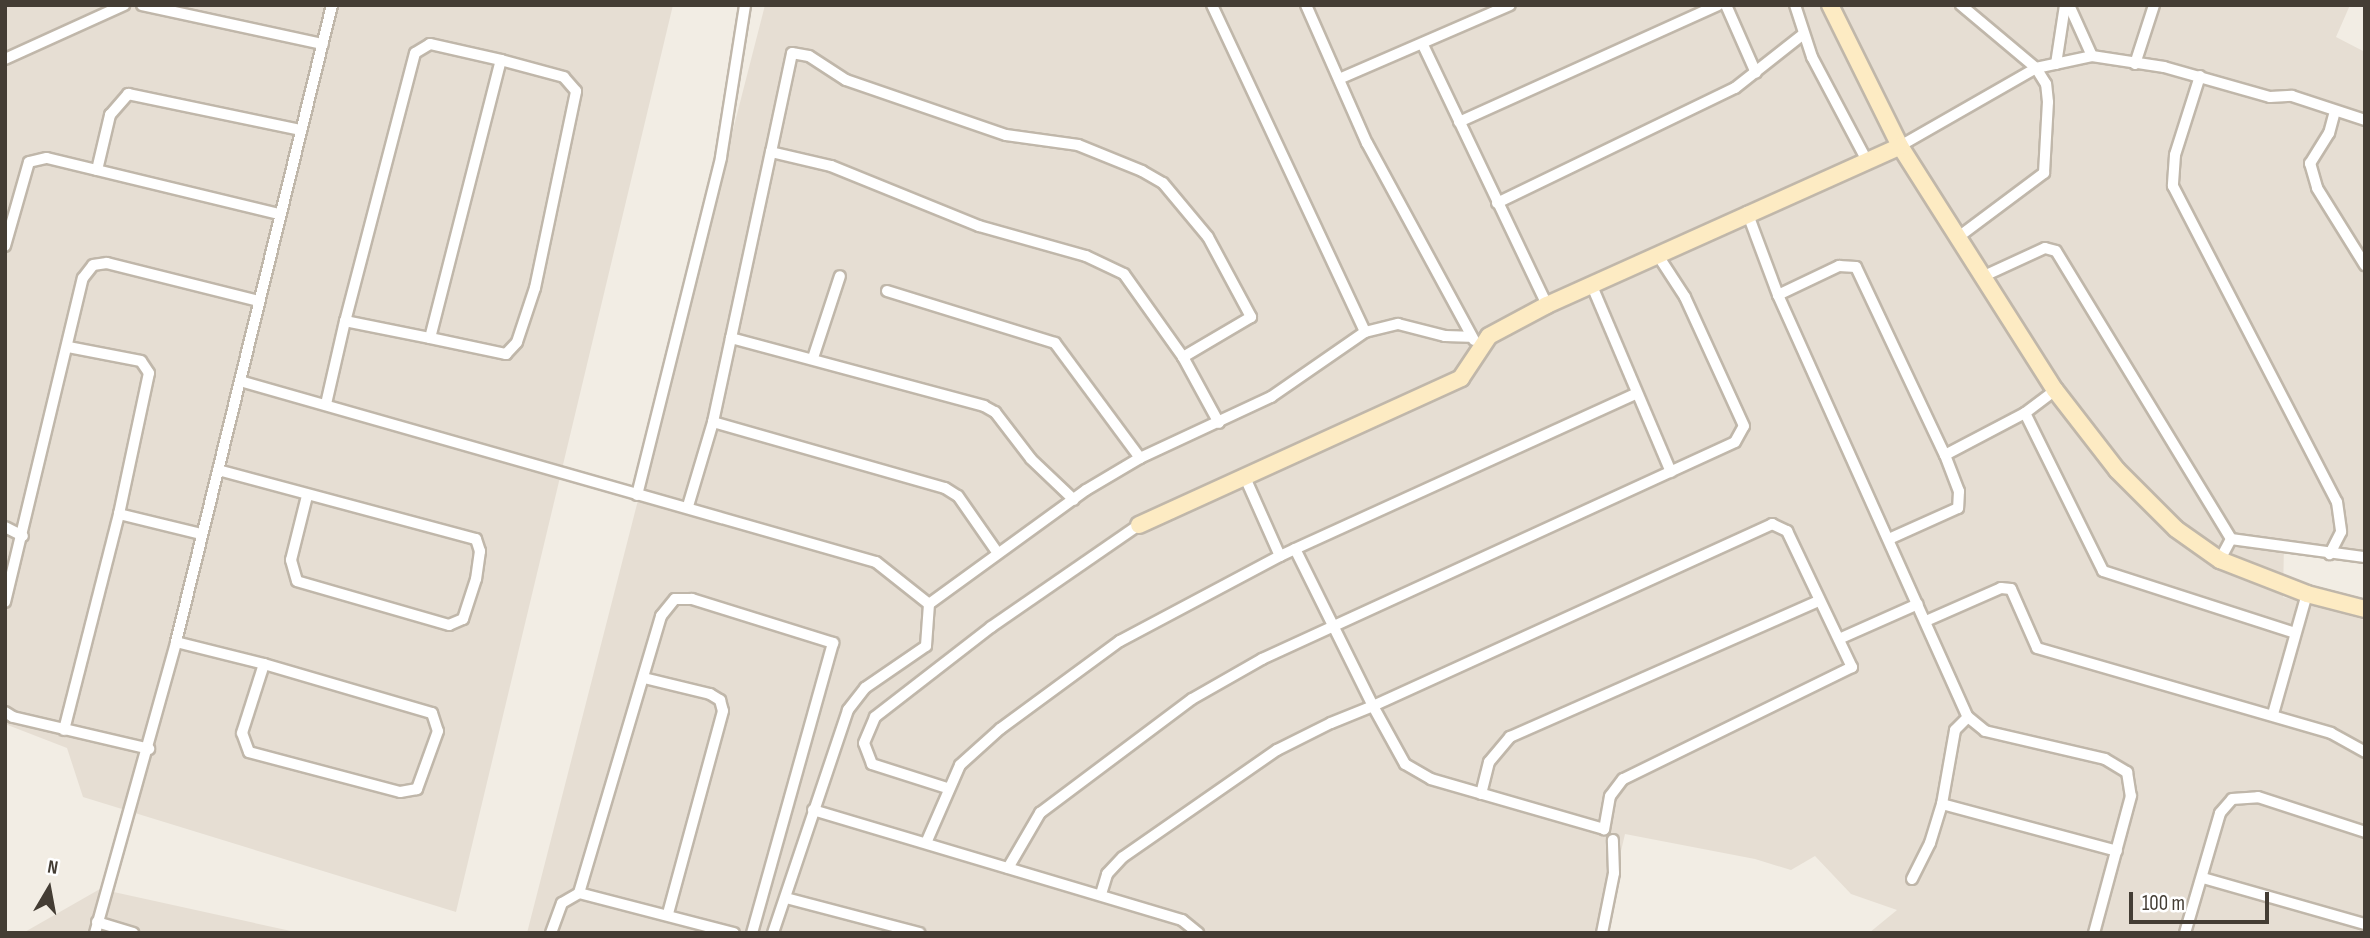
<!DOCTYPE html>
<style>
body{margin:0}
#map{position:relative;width:2370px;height:938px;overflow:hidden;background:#f2ede4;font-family:"Sofia Sans Condensed",sans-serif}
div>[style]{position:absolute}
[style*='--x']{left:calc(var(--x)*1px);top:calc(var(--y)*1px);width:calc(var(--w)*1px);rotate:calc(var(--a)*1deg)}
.residential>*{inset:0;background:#e6ded3}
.roads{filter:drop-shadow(2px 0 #c0b7aa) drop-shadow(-2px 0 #c0b7aa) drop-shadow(0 2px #c0b7aa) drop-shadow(0 -2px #c0b7aa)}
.street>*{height:10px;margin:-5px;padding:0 5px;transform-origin:5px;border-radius:5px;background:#fff}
.secondary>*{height:16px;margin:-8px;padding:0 8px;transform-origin:8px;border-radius:8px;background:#fdebc3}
span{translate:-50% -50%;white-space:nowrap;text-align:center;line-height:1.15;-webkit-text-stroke:5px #fff;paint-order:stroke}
.frame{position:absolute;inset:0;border:7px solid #443d34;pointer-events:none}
.north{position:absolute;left:14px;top:854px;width:70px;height:70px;-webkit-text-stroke:5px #fff;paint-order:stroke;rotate:10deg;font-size:19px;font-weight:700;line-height:28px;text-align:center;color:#443d34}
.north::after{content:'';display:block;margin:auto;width:24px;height:32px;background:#443d34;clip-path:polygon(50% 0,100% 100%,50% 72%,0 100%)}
.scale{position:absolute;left:2129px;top:892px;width:140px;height:32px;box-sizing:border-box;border:4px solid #443d34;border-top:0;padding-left:9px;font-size:21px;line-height:24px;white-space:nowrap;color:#443d34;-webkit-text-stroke:5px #fff;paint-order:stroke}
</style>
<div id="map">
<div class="residential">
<i style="clip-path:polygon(5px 5px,673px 5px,456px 912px,83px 797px,67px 748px,5px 724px)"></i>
<i style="clip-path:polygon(765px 5px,2350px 5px,2336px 37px,2365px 52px,2365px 556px,2284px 543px,2283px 597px,2365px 620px,2365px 933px,1869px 933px,1897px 910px,1851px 894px,1815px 856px,1791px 870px,1755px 859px,1625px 834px,1602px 933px,527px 933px)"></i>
<i style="clip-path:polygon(100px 889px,300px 933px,23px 933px)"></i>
</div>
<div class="roads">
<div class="street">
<i style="--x:142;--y:5;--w:185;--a:12.2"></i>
<i style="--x:1212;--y:5;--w:361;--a:64.9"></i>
<i style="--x:1306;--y:5;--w:151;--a:66.2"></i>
<i style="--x:1367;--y:143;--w:224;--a:61.5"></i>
<i style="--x:1726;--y:5;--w:74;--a:66.2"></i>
<i style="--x:1795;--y:5;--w:55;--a:71.9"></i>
<i style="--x:1812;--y:57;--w:118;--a:62.1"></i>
<i style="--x:2069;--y:5;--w:56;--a:65.7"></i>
<i style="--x:1423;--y:45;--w:288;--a:64.5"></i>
<i style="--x:5;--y:59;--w:131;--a:-24.4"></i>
<i style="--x:2056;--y:64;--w:60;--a:-81.3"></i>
<i style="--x:2135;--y:64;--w:62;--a:-72.1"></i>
<i style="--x:2200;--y:76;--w:83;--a:107.6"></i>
<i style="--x:2175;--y:155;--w:31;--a:94"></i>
<i style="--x:2173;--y:186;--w:356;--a:62.6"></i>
<i style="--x:2337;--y:502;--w:30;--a:82"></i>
<i style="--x:2341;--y:532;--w:25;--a:117"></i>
<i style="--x:1339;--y:79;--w:186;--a:-23.4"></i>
<i style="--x:2335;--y:111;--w:23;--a:105"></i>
<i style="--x:2329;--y:133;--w:36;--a:122"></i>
<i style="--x:2310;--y:163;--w:26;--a:74"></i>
<i style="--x:2317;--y:188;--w:91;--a:58.1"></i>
<i style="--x:1459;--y:122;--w:284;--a:-24.3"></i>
<i style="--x:1900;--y:146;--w:157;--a:-29.8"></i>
<i style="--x:2036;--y:68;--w:57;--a:-12.1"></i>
<i style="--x:2092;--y:56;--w:73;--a:8.7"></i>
<i style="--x:2164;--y:67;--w:110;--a:15.8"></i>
<i style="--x:2270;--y:97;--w:22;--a:-3"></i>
<i style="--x:2292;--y:96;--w:77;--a:18.2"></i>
<i style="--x:771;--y:152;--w:101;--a:-78"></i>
<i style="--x:792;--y:53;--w:17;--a:10"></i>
<i style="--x:809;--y:56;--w:44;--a:33"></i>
<i style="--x:846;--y:80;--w:169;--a:19"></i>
<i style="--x:1006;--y:135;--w:73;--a:7.9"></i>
<i style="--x:1078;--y:145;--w:69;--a:22.1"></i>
<i style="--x:1142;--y:171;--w:24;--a:30"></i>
<i style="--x:1163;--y:183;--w:70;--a:50.2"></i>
<i style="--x:1208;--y:237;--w:91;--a:61.7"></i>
<i style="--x:1251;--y:317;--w:79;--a:149.5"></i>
<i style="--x:97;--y:170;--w:57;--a:-76.7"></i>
<i style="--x:110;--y:115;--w:28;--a:-49"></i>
<i style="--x:128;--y:94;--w:177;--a:11.8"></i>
<i style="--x:1497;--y:203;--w:264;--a:-25.8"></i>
<i style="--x:1735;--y:88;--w:85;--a:-38.3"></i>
<i style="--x:1747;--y:212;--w:89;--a:69.5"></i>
<i style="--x:1778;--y:295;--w:463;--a:65.8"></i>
<i style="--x:1968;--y:717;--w:22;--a:39"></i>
<i style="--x:1985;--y:731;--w:123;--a:13.1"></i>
<i style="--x:2105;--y:759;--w:26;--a:31"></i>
<i style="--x:2127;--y:772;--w:24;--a:81"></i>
<i style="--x:2131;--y:796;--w:142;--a:105.1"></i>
<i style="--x:1961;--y:235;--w:104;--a:-36.8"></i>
<i style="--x:2044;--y:173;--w:71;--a:-86.8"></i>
<i style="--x:2048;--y:102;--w:18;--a:-96"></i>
<i style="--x:2046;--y:84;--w:19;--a:-122"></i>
<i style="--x:2036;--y:68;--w:98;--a:-140"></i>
<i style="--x:5;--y:246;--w:87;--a:-74.1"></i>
<i style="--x:29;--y:162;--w:18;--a:-13"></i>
<i style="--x:47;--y:158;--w:239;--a:13.6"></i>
<i style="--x:1984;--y:276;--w:67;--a:-24.7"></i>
<i style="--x:2045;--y:248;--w:11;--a:15"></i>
<i style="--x:2056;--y:251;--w:337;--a:58.7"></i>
<i style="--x:2231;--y:539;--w:24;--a:118"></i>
<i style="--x:1592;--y:286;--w:202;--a:67"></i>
<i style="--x:887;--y:291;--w:176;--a:17.2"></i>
<i style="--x:1055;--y:343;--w:143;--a:53.5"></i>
<i style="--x:1778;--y:295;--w:68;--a:-25.4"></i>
<i style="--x:1839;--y:266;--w:17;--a:3"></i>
<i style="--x:1856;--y:267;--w:208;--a:64.7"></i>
<i style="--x:1945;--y:455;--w:39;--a:69"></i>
<i style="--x:1959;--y:491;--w:17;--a:93"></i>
<i style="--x:1958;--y:508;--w:76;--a:155.8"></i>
<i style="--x:430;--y:338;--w:78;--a:11.9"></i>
<i style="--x:506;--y:354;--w:16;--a:-47"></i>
<i style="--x:517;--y:342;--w:57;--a:-71.6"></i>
<i style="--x:535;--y:288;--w:201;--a:-78.2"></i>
<i style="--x:576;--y:91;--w:18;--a:-131"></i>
<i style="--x:564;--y:77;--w:65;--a:-164.9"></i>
<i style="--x:731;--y:338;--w:190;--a:-77.9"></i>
<i style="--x:771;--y:152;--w:62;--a:13.1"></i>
<i style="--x:831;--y:166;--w:160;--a:22.1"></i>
<i style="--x:979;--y:226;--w:111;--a:15.7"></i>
<i style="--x:1086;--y:256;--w:42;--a:25.3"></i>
<i style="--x:1124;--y:274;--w:102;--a:54.6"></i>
<i style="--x:1183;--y:357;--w:75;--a:61.4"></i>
<i style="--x:813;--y:358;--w:86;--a:-71.8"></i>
<i style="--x:240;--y:381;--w:661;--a:15.89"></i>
<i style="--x:876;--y:562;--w:68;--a:38.4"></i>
<i style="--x:929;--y:604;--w:42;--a:94.1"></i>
<i style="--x:926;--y:646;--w:74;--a:145.5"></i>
<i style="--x:865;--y:688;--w:28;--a:128"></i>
<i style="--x:848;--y:710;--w:235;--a:108.6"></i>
<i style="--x:326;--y:404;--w:85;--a:-77.1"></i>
<i style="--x:345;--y:321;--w:87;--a:11.3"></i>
<i style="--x:430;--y:338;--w:287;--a:-75.7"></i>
<i style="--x:501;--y:60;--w:73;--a:-167.3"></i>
<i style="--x:430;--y:44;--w:17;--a:149"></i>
<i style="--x:415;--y:53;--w:277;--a:104.6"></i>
<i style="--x:2025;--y:413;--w:176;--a:63.7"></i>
<i style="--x:2103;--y:571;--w:202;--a:17.9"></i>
<i style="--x:713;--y:422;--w:86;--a:-77.9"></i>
<i style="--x:731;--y:338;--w:262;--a:15"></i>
<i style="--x:984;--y:406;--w:13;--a:29"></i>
<i style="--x:995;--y:412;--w:59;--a:52.5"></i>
<i style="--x:1031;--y:459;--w:59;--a:43.6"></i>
<i style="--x:1945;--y:455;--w:90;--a:-27.7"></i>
<i style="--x:2025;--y:413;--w:38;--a:-37"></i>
<i style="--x:218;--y:470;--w:267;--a:15"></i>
<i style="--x:476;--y:539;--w:13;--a:72"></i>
<i style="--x:480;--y:551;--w:28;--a:98"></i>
<i style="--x:476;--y:579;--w:42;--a:108"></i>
<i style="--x:463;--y:619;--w:15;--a:157"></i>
<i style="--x:449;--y:625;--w:158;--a:-163.9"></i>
<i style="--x:297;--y:581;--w:22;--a:-106"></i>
<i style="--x:291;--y:560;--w:66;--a:-76"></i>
<i style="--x:637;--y:495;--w:348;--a:-76"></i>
<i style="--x:721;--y:157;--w:154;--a:-81"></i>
<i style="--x:688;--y:506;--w:88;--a:-73.4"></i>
<i style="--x:713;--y:422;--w:241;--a:15.9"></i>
<i style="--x:945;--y:488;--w:15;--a:32"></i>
<i style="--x:958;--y:496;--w:68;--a:55.1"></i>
<i style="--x:119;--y:514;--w:84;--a:13.7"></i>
<i style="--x:5;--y:527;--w:20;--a:27"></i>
<i style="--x:2231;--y:539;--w:135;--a:7.7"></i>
<i style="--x:1295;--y:549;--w:374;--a:-24.5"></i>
<i style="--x:5;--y:602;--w:333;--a:-76.5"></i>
<i style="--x:83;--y:278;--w:16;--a:-52"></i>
<i style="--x:93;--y:265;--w:14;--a:-8"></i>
<i style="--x:107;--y:263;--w:156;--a:14.1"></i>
<i style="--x:929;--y:604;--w:194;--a:-36"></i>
<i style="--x:1086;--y:490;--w:63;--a:-30.7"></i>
<i style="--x:1140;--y:458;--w:145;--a:-25"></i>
<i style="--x:1271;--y:397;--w:114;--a:-34.7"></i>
<i style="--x:1365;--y:332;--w:34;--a:-14"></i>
<i style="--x:1398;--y:324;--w:49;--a:14.3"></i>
<i style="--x:1445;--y:336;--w:24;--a:2"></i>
<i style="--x:1926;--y:621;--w:82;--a:-23.7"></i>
<i style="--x:2001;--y:588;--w:10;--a:6"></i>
<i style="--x:2011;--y:589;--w:64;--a:66.2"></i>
<i style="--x:2037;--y:648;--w:306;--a:16.1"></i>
<i style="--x:2331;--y:733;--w:39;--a:29"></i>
<i style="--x:1839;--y:639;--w:86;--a:-23.9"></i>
<i style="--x:176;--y:642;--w:91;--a:14"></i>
<i style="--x:264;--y:664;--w:175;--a:16.3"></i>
<i style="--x:432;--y:713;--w:19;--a:72"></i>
<i style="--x:438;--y:731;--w:62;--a:109.9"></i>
<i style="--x:417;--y:789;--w:17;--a:170"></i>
<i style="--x:400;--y:792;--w:156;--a:-165.2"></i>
<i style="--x:249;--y:752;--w:20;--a:-110"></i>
<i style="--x:242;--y:733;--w:72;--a:-72.3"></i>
<i style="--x:644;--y:678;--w:68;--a:13.6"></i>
<i style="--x:710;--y:694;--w:12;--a:31"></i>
<i style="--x:720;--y:700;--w:11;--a:75"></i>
<i style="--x:723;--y:711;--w:209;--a:105.2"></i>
<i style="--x:5;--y:712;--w:9;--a:32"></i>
<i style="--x:13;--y:717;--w:140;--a:13.2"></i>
<i style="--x:2273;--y:714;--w:125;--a:-74.2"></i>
<i style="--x:64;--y:730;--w:223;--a:-75.7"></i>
<i style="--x:119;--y:514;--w:144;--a:-78"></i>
<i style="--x:149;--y:373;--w:14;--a:-124"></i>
<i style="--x:141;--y:361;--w:74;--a:-169.1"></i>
<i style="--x:947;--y:788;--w:79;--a:-162.3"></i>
<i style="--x:872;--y:764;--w:22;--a:-111"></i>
<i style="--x:864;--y:743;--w:28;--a:-67"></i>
<i style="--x:875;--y:717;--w:147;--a:-37.8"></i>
<i style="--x:991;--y:627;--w:180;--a:-34.6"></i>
<i style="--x:1481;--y:794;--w:33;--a:-76"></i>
<i style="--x:1489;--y:762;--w:33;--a:-50"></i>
<i style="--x:1510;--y:737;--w:338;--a:-23.8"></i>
<i style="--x:1942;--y:804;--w:75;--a:-80"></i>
<i style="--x:1955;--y:730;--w:18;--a:-45"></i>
<i style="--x:813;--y:810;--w:385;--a:16.6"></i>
<i style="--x:1182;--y:920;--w:21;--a:39"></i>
<i style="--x:926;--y:843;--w:85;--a:-66.4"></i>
<i style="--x:960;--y:765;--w:54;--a:-42"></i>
<i style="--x:1000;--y:729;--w:149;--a:-36.3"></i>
<i style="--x:1120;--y:641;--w:181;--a:-28"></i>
<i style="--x:1008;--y:868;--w:64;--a:-59.8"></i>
<i style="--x:1040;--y:813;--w:190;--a:-36.9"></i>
<i style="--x:1192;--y:699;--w:81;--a:-29.7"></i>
<i style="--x:1262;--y:659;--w:520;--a:-24.64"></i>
<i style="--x:1735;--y:442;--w:18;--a:-61"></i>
<i style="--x:1744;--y:426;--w:142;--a:-114.6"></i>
<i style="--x:1685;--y:297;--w:51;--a:-123.1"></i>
<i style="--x:2203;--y:878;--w:168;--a:15.9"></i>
<i style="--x:1912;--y:879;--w:40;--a:-63.4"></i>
<i style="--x:1930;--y:843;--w:41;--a:-72.9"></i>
<i style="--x:1942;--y:804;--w:181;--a:15"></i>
<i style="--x:579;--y:893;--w:289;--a:-73.5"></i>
<i style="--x:661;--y:616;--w:22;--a:-51"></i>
<i style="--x:675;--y:599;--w:17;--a:0"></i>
<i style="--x:692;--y:599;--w:148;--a:17.3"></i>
<i style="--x:833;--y:643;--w:301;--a:105.6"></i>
<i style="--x:1101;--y:894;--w:21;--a:-73"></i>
<i style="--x:1107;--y:874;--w:23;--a:-47"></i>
<i style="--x:1123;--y:857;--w:188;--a:-34.8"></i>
<i style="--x:1277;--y:750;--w:60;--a:-26.6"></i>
<i style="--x:1331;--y:723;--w:45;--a:-22"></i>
<i style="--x:1373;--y:706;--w:439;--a:-24.5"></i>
<i style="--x:1772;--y:524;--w:17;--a:25"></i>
<i style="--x:1787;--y:531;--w:151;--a:64.5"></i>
<i style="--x:1852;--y:667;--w:255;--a:153.9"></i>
<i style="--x:1623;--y:779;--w:21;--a:127"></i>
<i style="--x:1610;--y:796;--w:34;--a:100"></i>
<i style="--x:1604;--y:829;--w:180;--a:-163.9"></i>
<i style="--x:1431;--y:779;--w:30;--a:-150"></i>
<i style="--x:1405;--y:764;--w:66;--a:-118.9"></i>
<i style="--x:1373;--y:706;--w:175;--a:-116.4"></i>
<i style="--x:1295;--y:549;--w:17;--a:155"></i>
<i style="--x:1280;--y:556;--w:89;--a:-114"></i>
<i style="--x:786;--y:898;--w:138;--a:14.7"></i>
<i style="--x:97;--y:922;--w:38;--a:17"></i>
<i style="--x:95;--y:933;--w:302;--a:-74.4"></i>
<i style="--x:176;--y:642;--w:656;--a:-76.24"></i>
<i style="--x:551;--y:933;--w:32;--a:-70"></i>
<i style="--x:562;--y:903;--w:20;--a:-30"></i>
<i style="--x:579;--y:893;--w:160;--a:14.5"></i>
<i style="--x:1602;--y:933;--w:61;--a:-78.7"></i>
<i style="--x:1614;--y:873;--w:33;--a:-92"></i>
<i style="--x:2185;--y:933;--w:125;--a:-73.7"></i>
<i style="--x:2220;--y:813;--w:18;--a:-49"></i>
<i style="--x:2232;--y:799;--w:26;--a:-4"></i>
<i style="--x:2258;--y:797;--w:113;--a:18.1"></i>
</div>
<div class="secondary">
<i style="--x:1830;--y:5;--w:157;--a:63.6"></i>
<i style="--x:1900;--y:146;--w:289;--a:57.6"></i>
<i style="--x:2055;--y:390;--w:101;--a:52.2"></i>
<i style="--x:2117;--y:470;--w:83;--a:45"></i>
<i style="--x:2176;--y:529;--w:54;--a:35.2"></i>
<i style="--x:2220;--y:560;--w:93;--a:21.3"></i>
<i style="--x:2307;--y:594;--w:60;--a:14.5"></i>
<i style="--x:1139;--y:525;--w:354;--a:-24.5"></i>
<i style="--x:1461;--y:378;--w:50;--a:-56.3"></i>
<i style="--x:1489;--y:336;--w:66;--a:-28.1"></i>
<i style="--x:1547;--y:305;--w:387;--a:-24.2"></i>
</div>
</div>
<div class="frame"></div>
<div class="north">N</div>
<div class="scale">100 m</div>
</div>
